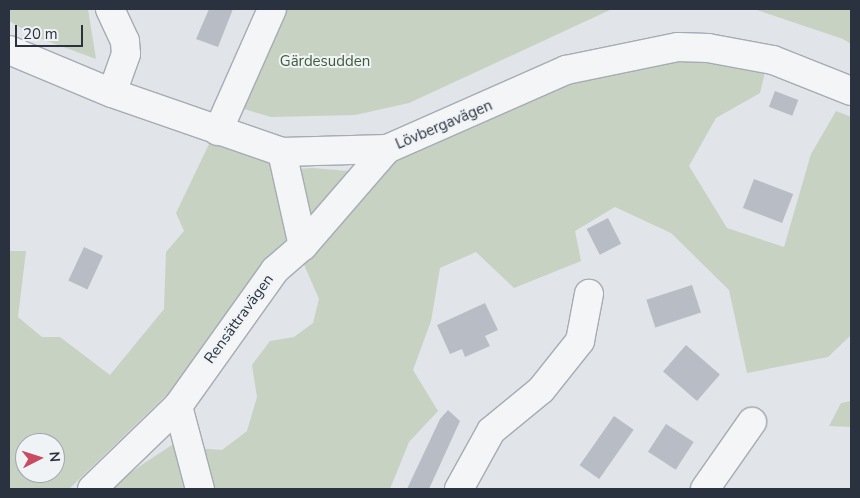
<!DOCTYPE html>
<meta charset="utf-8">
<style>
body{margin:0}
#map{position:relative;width:860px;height:498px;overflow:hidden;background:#e1e4e9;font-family:"Nunito Sans",sans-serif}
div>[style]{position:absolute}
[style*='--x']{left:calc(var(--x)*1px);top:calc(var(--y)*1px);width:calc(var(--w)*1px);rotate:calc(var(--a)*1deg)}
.green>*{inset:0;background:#c7d2c2}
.building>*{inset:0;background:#b8bdc5;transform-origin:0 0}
.roads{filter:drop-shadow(1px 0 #a6abb3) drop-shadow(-1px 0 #a6abb3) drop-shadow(0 1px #a6abb3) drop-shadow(0 -1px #a6abb3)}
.minor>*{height:28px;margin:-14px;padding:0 14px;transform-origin:14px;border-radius:14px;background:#f3f5f7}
span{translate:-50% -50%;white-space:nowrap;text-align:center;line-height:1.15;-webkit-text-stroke:4px #f0f3f6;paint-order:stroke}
.park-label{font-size:15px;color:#3f5b38}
.street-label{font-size:15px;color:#2a3240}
.frame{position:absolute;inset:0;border:10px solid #2a3240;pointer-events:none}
.north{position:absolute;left:15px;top:433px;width:50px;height:50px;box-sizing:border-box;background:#f0f3f6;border:1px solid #a1a6ad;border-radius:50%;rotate:85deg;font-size:14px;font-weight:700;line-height:20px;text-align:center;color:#2a3240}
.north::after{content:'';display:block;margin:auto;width:18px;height:22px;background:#c84b62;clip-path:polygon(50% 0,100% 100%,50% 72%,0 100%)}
.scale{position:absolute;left:15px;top:25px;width:68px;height:22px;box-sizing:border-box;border:2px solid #2a3240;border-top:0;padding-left:6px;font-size:15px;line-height:18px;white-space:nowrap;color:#2a3240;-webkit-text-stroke:4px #f0f3f6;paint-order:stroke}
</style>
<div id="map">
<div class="green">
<i style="clip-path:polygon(9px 9px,88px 9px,96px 59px,39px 38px,9px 21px)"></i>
<i style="clip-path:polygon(278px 9px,612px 9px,409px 103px,355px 115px,271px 117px,234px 106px)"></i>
<i style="clip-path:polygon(754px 9px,851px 9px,851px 44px,843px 39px)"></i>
<i style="clip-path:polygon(714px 58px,767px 64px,760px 93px,716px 118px,689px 166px,727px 228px,784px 247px,811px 154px,836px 111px,851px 117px,851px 335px,828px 357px,747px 373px,729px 290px,671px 233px,615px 207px,575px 231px,581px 261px,514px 288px,476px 252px,440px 268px,431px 321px,413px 370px,438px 411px,409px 442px,390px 489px,209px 489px,196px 448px,222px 450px,247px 431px,257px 397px,252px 365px,270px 341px,294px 337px,313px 323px,319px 299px,302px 260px,393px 156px,562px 78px,648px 61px)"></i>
<i style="clip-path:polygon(evenodd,210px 142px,249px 146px,277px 164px,289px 235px,266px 272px,185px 377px,69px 489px,9px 489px,9px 251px,26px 251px,18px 317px,42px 337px,60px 337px,110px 375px,164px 309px,166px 252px,184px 231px,176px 213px,210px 142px,25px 443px,55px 443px,55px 473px,25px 473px,25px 443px)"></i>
<i style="clip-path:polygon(312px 168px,361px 172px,311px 226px,296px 169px)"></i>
<i style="clip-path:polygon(851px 401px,851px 427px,829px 426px,841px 403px)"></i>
<i style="clip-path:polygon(178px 441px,189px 489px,108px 489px,140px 466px)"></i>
</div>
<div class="building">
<i style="clip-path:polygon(209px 9px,233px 9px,218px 47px,196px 39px)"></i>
<i style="left:775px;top:91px;width:25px;height:17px;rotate:21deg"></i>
<i style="left:754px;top:179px;width:42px;height:31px;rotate:21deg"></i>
<i style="left:608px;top:218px;width:29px;height:24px;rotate:63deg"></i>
<i style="left:84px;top:247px;width:21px;height:37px;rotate:25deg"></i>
<i style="left:692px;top:285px;width:29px;height:48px;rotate:72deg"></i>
<i style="clip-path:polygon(485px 303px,498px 330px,485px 336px,490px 346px,465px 357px,462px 349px,450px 354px,437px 325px)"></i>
<i style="left:686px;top:345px;width:45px;height:35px;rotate:41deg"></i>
<i style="clip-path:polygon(448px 410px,460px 421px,429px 489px,407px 489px,440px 419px)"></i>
<i style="left:614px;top:416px;width:24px;height:60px;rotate:35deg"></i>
<i style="left:666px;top:424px;width:33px;height:33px;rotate:33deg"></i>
</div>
<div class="roads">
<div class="minor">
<i style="--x:110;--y:9;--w:35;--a:65"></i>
<i style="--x:125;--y:41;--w:13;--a:86"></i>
<i style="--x:126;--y:54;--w:41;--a:109.7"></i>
<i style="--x:9;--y:50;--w:112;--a:22.7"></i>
<i style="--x:112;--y:93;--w:180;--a:19.1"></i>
<i style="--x:282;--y:152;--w:105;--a:-1.6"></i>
<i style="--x:387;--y:149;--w:196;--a:-23.8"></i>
<i style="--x:566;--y:70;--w:114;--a:-11.6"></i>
<i style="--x:678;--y:47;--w:30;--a:2"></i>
<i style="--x:708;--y:48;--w:66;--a:10.5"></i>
<i style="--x:773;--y:60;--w:84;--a:21.7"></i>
<i style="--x:218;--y:131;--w:133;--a:-66.1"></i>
<i style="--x:282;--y:152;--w:96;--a:77.4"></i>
<i style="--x:178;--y:406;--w:86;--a:75.2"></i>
<i style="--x:92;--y:489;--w:120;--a:-44"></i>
<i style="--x:178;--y:406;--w:167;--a:-54.5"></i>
<i style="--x:275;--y:270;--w:37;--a:-41"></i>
<i style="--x:303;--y:246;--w:128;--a:-49.1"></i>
<i style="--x:459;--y:489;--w:66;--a:-61.1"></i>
<i style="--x:491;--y:431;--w:65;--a:-39.4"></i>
<i style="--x:541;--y:390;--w:63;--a:-51.5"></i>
<i style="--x:580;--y:341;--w:48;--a:-79.2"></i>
<i style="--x:705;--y:489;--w:82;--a:-55"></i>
</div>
</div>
<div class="park-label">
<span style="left:325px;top:62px">Gärdesudden</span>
</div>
<div class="street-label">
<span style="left:444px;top:125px;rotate:-23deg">Lövbergavägen</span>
<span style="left:239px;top:319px;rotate:-54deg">Rensättravägen</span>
</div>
<div class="frame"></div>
<div class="north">N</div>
<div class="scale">20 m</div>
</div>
